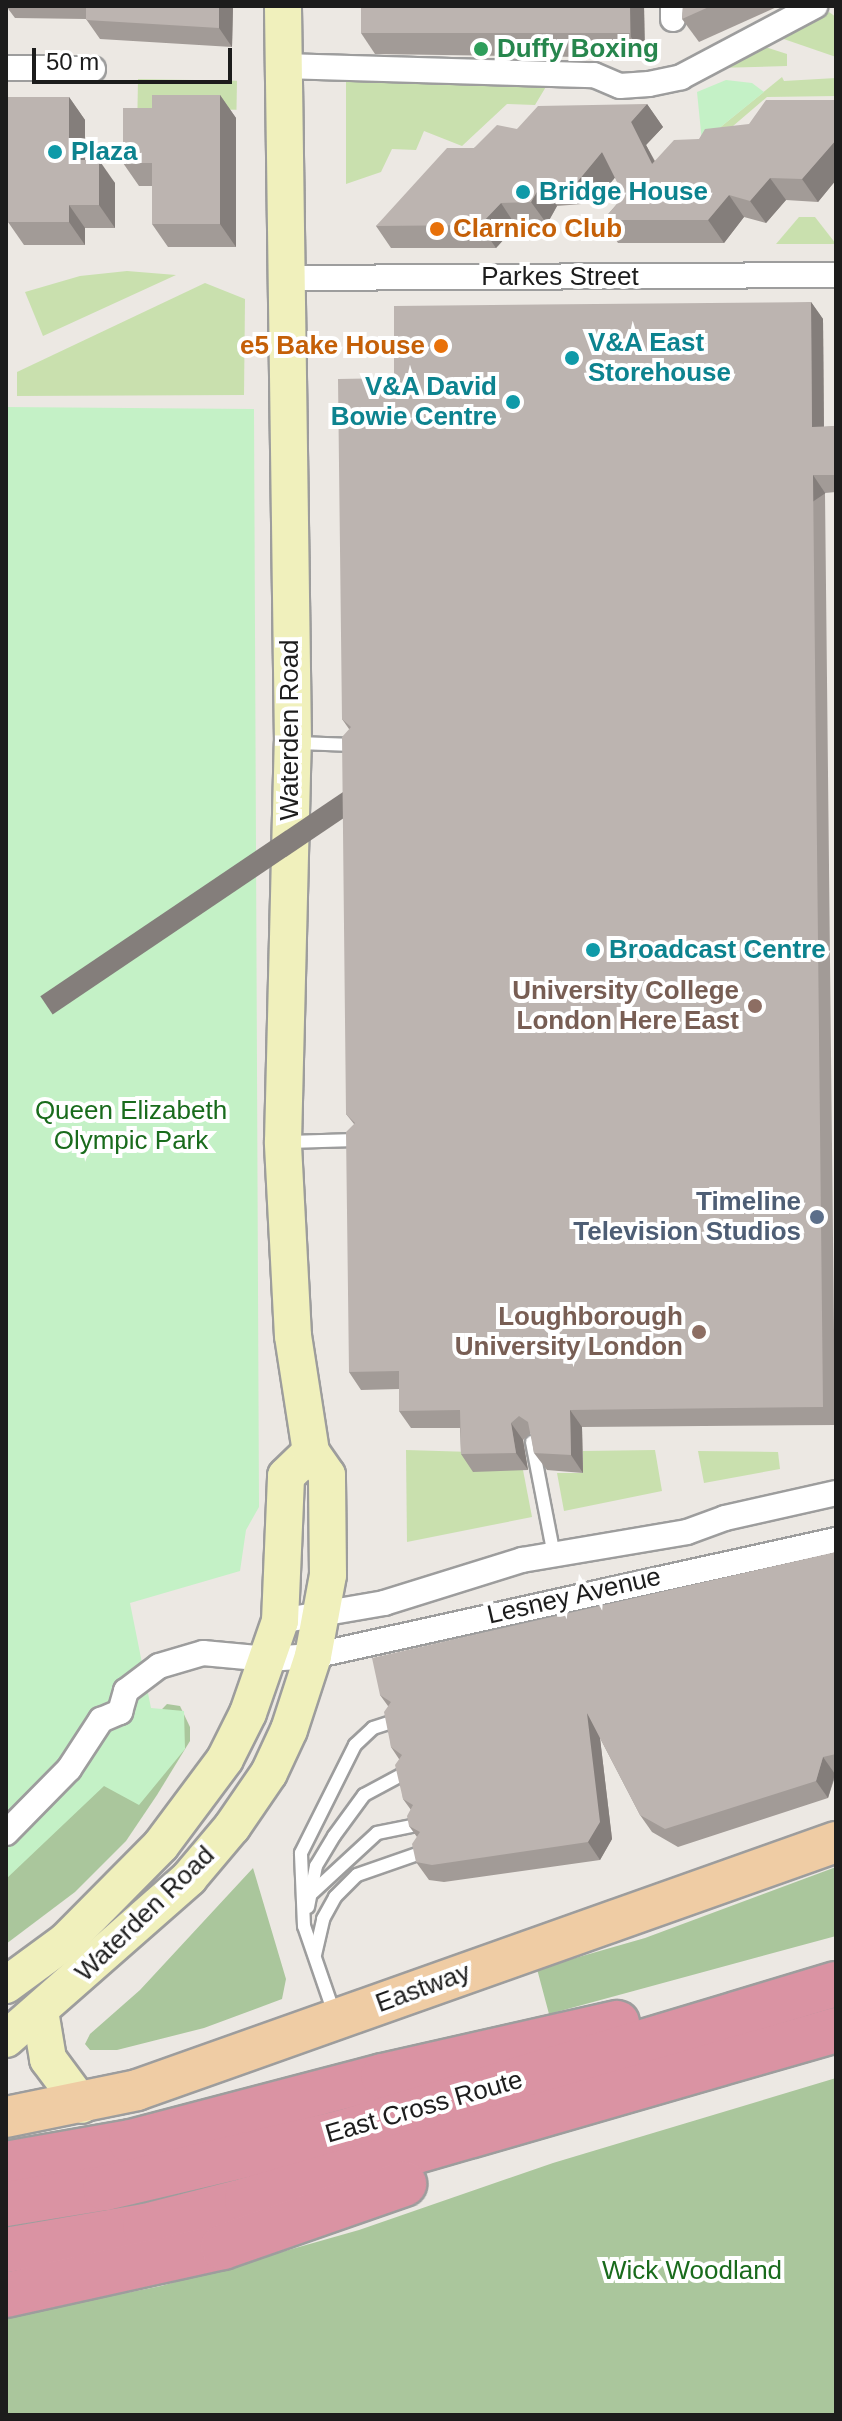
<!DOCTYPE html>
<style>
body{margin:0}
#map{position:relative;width:842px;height:2421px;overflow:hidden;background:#ece8e3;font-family:Arial,sans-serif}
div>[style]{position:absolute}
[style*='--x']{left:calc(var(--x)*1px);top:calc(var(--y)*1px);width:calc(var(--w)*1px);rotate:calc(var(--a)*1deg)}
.grass>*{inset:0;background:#c9e0ae;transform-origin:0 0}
.forest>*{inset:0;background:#aac69c}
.park>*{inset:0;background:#c4f1c6}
.roads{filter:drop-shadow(2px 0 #9d9d9d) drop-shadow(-2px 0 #9d9d9d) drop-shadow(0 2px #9d9d9d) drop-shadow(0 -2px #9d9d9d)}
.lane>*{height:12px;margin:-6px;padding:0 6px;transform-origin:6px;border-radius:6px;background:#fff}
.street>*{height:24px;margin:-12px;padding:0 12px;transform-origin:12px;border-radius:12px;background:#fff}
.secondary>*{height:36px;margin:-18px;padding:0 18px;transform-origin:18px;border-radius:18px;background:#f0f0bc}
.primary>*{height:40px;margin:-20px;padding:0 20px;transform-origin:20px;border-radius:20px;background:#efcca4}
.highway>*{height:44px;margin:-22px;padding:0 22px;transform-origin:22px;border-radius:22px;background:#da93a3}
.wall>*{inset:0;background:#a29b97}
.shaded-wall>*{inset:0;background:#847e7b;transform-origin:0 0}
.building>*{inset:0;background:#bcb4b0;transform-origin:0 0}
.dots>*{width:22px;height:22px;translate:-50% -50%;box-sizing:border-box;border:4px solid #fff;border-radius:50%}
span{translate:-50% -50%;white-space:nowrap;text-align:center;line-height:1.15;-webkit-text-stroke:8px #fff;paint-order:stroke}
.leisure-label{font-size:26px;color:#27864d;font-weight:700}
.left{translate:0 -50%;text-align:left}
.culture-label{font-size:26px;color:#0d838f;font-weight:700}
.right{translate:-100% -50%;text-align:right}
.food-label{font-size:26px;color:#c56008;font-weight:700}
.street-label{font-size:26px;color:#1c1c1c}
.education-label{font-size:26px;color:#785e54;font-weight:700}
.park-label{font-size:26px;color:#196b1c}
.service-label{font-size:26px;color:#4e5e75;font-weight:700}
.frame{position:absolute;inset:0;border:8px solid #1c1c1c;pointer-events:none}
.scale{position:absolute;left:32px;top:48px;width:200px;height:36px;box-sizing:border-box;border:4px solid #1c1c1c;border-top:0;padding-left:10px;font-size:24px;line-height:28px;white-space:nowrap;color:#1c1c1c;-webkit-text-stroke:6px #fff;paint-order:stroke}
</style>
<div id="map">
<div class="grass">
<i style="clip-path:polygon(829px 12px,836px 17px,836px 57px,775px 36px)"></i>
<i style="clip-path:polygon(756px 44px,787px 54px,787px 66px,716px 68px)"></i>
<i style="clip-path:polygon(782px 77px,784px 81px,836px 78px,836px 96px,767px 97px,733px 126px,702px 142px)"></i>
<i style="left:138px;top:79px;width:99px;height:29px;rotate:1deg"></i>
<i style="clip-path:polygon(346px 79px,550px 80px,535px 105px,507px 104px,462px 146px,424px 131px,416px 150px,392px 149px,381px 172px,346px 184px)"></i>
<i style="clip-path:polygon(799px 217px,815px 217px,836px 244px,776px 244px)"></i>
<i style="clip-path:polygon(127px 271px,176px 275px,43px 336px,25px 292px,80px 276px)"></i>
<i style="clip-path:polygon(205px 283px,245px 299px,244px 395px,17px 396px,17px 372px)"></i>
<i style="clip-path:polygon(406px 1450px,472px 1452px,523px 1470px,532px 1517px,407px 1542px)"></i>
<i style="clip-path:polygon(655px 1450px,662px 1491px,564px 1511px,557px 1473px,583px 1473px,583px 1451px)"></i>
<i style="clip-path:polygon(698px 1451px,778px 1452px,780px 1469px,704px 1483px)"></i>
</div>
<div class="forest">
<i style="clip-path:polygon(167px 1704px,180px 1706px,190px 1727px,190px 1741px,157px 1795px,126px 1841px,75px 1892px,6px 1944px,6px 1870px)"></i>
<i style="clip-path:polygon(836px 1867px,836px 1936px,549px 2014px,537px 1969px,645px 1938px)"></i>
<i style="clip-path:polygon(253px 1868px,286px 1979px,282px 1999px,204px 2028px,117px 2050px,90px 2050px,85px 2044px,90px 2034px,140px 1990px)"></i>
<i style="clip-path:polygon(836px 2078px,836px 2415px,6px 2415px,6px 2317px,161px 2286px,359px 2230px,553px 2163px)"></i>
</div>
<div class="park">
<i style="clip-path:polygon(726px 80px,752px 83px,764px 92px,702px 142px,697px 92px)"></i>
<i style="clip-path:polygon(6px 407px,254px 409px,259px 1507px,246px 1530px,240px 1571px,130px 1603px,151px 1708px,184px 1711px,185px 1749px,139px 1805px,104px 1786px,6px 1879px)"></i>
</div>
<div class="roads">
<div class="lane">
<i style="--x:297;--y:743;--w:57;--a:2"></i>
<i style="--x:286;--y:1142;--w:72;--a:-1.6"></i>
<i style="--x:532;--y:1442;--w:115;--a:79"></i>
<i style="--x:311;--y:1894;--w:90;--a:-42.7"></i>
<i style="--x:377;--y:1833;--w:41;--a:-11.3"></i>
<i style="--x:308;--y:1907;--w:42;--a:-79"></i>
<i style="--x:316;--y:1866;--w:35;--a:-59"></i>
<i style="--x:334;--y:1836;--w:51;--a:-53.8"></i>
<i style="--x:364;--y:1795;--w:47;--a:-28.2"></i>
<i style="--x:315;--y:1955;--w:37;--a:-77"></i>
<i style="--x:323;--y:1919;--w:25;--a:-61"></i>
<i style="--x:335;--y:1897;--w:31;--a:-45"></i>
<i style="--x:357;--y:1875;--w:70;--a:-19.2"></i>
<i style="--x:334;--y:2013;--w:92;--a:-109"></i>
<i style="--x:304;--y:1926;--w:73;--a:-92.4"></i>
<i style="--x:301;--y:1853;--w:121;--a:-63.4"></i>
<i style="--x:355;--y:1745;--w:25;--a:-43"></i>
<i style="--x:373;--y:1728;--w:22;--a:-18"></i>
</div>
<div class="street">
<i style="--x:673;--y:6;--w:13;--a:90"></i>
<i style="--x:283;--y:66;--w:311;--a:1.7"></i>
<i style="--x:594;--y:75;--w:28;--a:23"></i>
<i style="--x:620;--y:86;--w:29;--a:-4"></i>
<i style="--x:649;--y:84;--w:33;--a:-12"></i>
<i style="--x:681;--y:77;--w:152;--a:-27.9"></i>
<i style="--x:6;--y:68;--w:87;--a:0.7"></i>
<i style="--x:284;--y:278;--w:552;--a:-0.31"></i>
<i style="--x:280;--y:1621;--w:106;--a:-9.8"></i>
<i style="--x:384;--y:1603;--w:145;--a:-17.3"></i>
<i style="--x:522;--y:1560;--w:167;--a:-9.6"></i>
<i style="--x:687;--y:1532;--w:40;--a:-20.2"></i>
<i style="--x:725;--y:1518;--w:114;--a:-12.7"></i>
<i style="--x:6;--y:1833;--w:90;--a:-45.5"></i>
<i style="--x:69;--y:1769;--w:59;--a:-56.9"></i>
<i style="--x:101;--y:1720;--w:21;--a:-23"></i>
<i style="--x:120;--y:1712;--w:22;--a:-74"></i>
<i style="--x:126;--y:1691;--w:41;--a:-37.1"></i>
<i style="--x:159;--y:1666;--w:46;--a:-16.5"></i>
<i style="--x:203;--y:1653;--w:65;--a:5.3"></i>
<i style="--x:268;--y:1659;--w:45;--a:-3.8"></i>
<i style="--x:313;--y:1656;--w:536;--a:-12.51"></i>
</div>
<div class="secondary">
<i style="--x:6;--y:1985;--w:74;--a:-36.3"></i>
<i style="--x:66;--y:1941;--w:135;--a:-45.3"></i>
<i style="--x:161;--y:1845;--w:107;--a:-53.3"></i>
<i style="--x:225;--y:1759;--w:51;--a:-63.4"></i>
<i style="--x:248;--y:1713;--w:97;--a:-70.8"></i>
<i style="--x:280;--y:1621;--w:145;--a:-87.6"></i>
<i style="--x:286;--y:1476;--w:35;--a:-44"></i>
<i style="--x:40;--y:2011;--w:49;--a:80.5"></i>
<i style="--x:48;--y:2059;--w:57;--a:53.5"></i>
<i style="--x:6;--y:2039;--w:244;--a:-41.3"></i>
<i style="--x:189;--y:1878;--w:67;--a:-49.9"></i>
<i style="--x:232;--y:1827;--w:65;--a:-55.6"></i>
<i style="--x:269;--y:1773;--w:47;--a:-65.1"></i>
<i style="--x:289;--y:1730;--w:78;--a:-72"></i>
<i style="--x:313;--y:1656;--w:82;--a:-79.5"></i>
<i style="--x:328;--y:1575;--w:100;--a:-90.6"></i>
<i style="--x:327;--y:1475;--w:28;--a:-125"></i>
<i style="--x:311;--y:1452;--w:117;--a:-98.8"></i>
<i style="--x:293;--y:1336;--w:194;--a:-93"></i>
<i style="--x:283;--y:1142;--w:399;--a:-88.6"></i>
<i style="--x:293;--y:743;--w:737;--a:-90.78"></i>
</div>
<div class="primary">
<i style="--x:6;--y:2117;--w:134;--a:-11.6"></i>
<i style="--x:137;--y:2090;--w:742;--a:-19.53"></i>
</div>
<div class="highway">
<i style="--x:6;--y:2164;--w:127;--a:-10"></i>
<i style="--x:131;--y:2142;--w:260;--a:-14.7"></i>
<i style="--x:383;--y:2076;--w:240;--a:-12.8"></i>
<i style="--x:6;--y:2204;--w:100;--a:-9.2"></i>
<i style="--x:105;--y:2188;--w:244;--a:-13.2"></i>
<i style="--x:343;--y:2132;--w:515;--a:-16.71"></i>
<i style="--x:6;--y:2250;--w:141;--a:-9.8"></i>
<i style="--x:145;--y:2226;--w:105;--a:-14.3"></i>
<i style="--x:247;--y:2200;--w:613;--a:-16.1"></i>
<i style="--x:6;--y:2295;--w:222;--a:-12.5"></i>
<i style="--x:223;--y:2247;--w:192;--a:-19.2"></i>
</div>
</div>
<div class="wall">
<i style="clip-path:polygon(6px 6px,233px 6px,232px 47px,100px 39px,86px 19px,15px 18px)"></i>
<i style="clip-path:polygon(644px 6px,645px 58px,375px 54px,361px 33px)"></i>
<i style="clip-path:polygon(683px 6px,779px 6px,699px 42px,682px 19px)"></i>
<i style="clip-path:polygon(220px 95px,236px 118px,236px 247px,168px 247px,152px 224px,152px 186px,139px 186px,123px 163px,152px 108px)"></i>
<i style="clip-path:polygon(69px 97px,85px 120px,85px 160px,115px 183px,115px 228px,85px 228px,85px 245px,24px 245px,8px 222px)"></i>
<i style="clip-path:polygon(836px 100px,836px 180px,818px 202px,786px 200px,766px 223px,744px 217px,724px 243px,618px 243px,603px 220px,624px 196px,615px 177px,594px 203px,557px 206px,547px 224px,516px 226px,496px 248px,391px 248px,376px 226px,474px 148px,517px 129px,647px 104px,663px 127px,646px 145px,655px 161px,699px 139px)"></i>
<i style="clip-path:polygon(811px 302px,823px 319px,824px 427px,836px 426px,836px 492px,825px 493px,835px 1425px,582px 1427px,583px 1473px,547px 1470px,534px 1453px,531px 1433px,523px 1440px,528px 1470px,473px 1472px,461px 1454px,460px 1428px,411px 1428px,399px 1411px,399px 1389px,361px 1390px,349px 1372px,354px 1124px,346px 1114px,349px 729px,342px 719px,394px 378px)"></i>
<i style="clip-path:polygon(836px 1552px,836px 1774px,828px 1798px,678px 1847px,652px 1832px,640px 1815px,600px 1738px,612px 1839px,600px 1860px,444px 1882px,429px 1880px,416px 1862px,417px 1837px,409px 1826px,411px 1810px,403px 1799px,399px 1759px,391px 1747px,388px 1706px,380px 1695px)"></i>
</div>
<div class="shaded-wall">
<i style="clip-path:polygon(219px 6px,233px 6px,232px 47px,219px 28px)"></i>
<i style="clip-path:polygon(630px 6px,644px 6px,645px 58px,631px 37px)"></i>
<i style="clip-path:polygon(220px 95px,236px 118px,236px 247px,220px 224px)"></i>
<i style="clip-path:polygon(69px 97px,85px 120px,85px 183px,69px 160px)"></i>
<i style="clip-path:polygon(647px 104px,663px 127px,646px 145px,668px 187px,652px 164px,631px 122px)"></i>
<i style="clip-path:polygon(836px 140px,836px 180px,818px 202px,802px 179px)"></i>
<i style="clip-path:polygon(602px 152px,618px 174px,594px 203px,578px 181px)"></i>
<i style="clip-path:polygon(99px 160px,115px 183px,115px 228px,99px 205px)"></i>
<i style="clip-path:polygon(770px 178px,786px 200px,766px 223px,750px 201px)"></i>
<i style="clip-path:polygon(542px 183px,557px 206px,547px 224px,531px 202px)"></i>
<i style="clip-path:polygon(729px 195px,744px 217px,724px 243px,708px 220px)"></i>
<i style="clip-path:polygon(501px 203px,516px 226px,496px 248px,480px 225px)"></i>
<i style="clip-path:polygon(69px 205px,85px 228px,85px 245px,69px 222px)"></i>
<i style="clip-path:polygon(811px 302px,823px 319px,824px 444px,812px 427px)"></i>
<i style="left:813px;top:475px;width:22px;height:932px;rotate:56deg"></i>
<i style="clip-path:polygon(570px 1410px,582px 1427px,583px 1473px,571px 1455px)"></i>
<i style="clip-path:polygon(511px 1423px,523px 1440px,528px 1470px,516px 1453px)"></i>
<i style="clip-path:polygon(587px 1713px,599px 1730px,612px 1839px,600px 1860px,588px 1842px)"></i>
<i style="clip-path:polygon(823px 1757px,835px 1774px,828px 1798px,816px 1781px)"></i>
</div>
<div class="building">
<i style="clip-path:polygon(86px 6px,219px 6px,219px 28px,86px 20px)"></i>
<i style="left:361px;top:6px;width:269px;height:27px"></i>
<i style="clip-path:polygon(683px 6px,711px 6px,682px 19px)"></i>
<i style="clip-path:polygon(152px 95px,220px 95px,220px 224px,152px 224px,152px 163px,123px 163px,123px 108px,152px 108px)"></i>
<i style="clip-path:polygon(8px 97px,69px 97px,69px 160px,99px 160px,99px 205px,69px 205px,69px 222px,8px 222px)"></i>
<i style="clip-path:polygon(766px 100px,836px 100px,836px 140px,802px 179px,770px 178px,750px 201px,729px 195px,708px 220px,603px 220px,624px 196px,602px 152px,578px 181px,542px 183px,531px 202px,501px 203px,480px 225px,376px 226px,447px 148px,474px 148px,497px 125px,517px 129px,538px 106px,647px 104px,631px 122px,652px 164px,674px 140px,699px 139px,705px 129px,749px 124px)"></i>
<i style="clip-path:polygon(811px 302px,812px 427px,836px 426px,836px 475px,813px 475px,823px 1407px,570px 1410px,571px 1455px,534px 1453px,528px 1422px,519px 1416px,511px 1423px,516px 1453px,461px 1454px,460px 1410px,399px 1411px,399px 1371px,349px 1372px,346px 1132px,355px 1123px,346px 1114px,342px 737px,351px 727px,342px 719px,338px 379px,394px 378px,394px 306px)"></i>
<i style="clip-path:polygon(836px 1552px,836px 1754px,823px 1757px,816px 1781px,665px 1829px,640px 1815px,587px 1713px,600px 1822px,588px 1842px,432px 1865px,416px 1862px,412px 1844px,420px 1832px,409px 1826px,407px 1816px,413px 1805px,403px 1799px,395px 1765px,402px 1755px,391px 1747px,384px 1712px,391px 1702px,380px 1695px,372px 1658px)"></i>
</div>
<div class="dots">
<i style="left:481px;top:49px;background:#2e9e5b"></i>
<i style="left:55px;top:152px;background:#0f9aa8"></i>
<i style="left:523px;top:192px;background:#0f9aa8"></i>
<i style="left:437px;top:229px;background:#e8710a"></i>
<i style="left:441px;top:346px;background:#e8710a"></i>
<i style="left:572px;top:358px;background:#0f9aa8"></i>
<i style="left:513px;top:402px;background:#0f9aa8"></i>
<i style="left:593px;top:950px;background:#0f9aa8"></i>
<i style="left:755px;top:1006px;background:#8d6e63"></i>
<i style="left:817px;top:1217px;background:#5c6f8a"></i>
<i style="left:699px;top:1332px;background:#8d6e63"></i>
</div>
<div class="leisure-label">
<span class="left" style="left:497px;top:49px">Duffy Boxing</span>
</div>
<div class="culture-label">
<span class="left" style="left:71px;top:152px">Plaza</span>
<span class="left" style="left:539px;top:192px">Bridge House</span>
<span class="left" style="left:588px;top:358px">V&amp;A East<br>Storehouse</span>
<span class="right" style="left:497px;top:402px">V&amp;A David<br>Bowie Centre</span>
<span class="left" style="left:609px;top:950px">Broadcast Centre</span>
</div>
<div class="food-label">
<span class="left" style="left:453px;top:229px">Clarnico Club</span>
<span class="right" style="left:425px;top:346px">e5 Bake House</span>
</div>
<div class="street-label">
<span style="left:560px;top:277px">Parkes Street</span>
<span style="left:290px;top:730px;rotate:-90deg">Waterden Road</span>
<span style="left:574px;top:1596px;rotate:-13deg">Lesney Avenue</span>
<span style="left:145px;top:1914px;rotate:-44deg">Waterden Road</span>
<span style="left:423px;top:1988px;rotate:-20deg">Eastway</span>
<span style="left:424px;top:2107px;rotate:-16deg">East Cross Route</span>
</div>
<div class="education-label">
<span class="right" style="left:739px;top:1006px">University College<br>London Here East</span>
<span class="right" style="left:683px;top:1332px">Loughborough<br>University London</span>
</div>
<div class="park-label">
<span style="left:131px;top:1126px">Queen Elizabeth<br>Olympic Park</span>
<span style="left:692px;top:2271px">Wick Woodland</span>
</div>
<div class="service-label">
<span class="right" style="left:801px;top:1217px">Timeline<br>Television Studios</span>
</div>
<div class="frame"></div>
<div class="scale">50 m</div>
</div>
